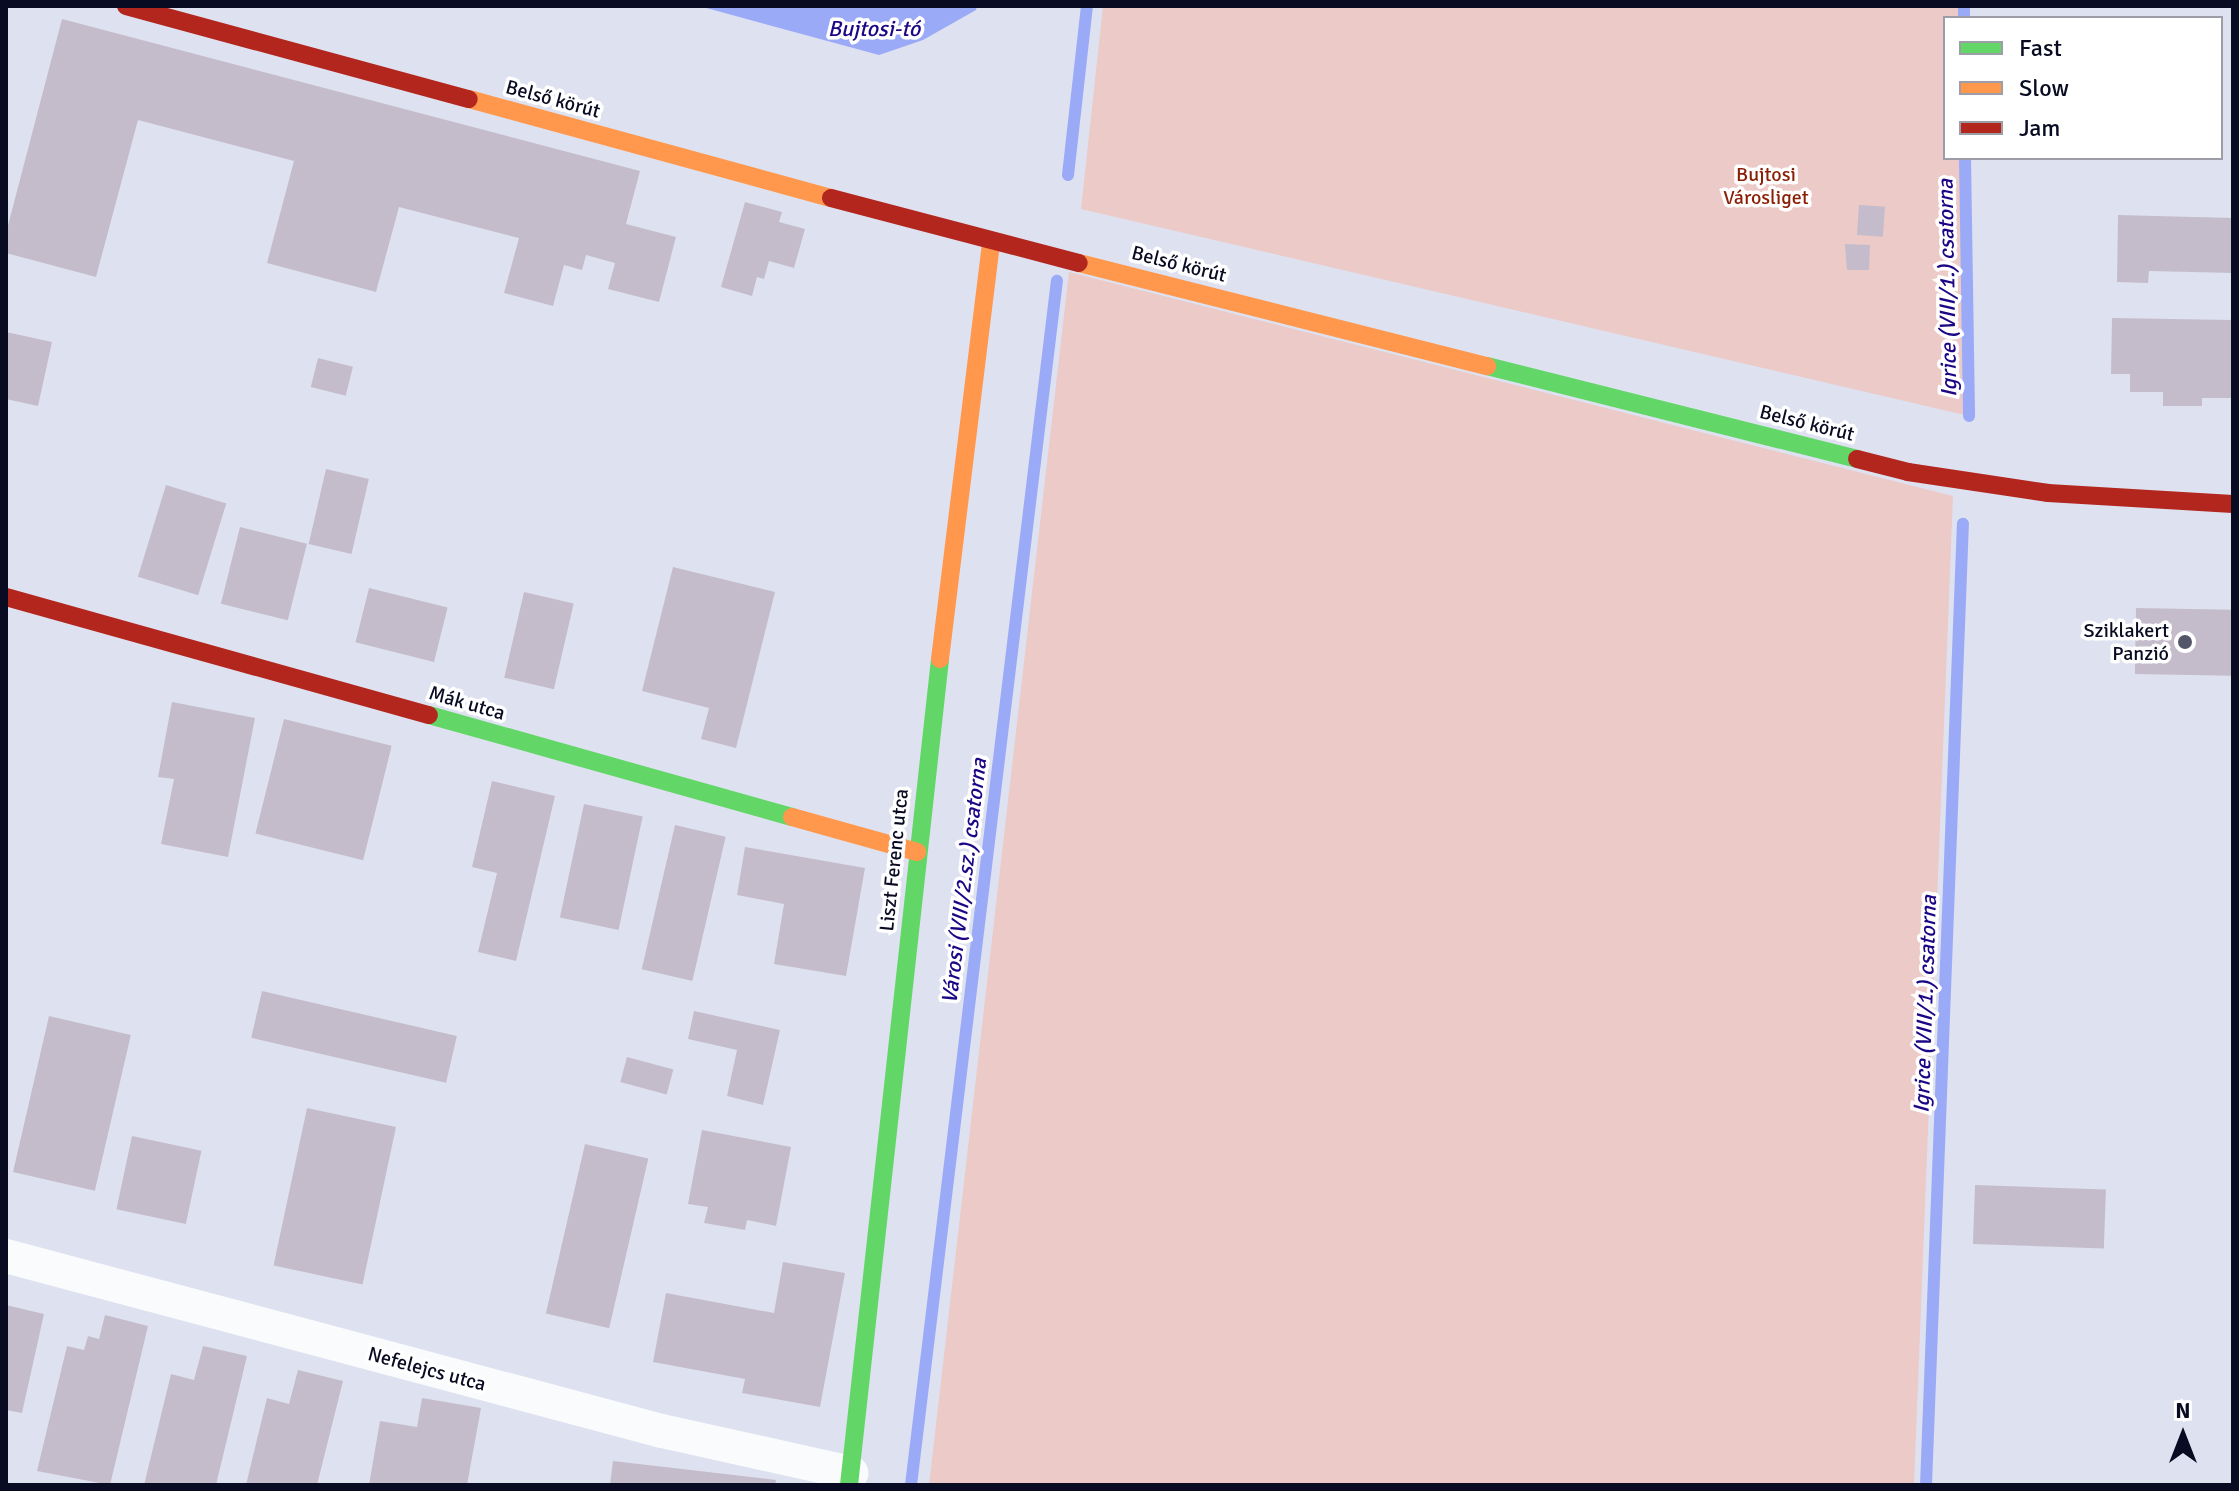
<!DOCTYPE html>
<meta charset="utf-8">
<style>
body{margin:0}
#map{position:relative;width:2239px;height:1491px;overflow:hidden;background:#dee2f0;font-family:Signika,sans-serif}
div>[style]{position:absolute}
[style*='--x']{left:calc(var(--x)*1px);top:calc(var(--y)*1px);width:calc(var(--w)*1px);rotate:calc(var(--a)*1deg)}
.green>*{inset:0;background:#ebcac8}
.water>*{inset:0;background:#9baaf6}
.stream>*{height:12px;margin:-6px;padding:0 6px;transform-origin:6px;border-radius:6px;background:#9baaf6}
.building>*{inset:0;background:#c5bccb;transform-origin:0 0}
.street>*{height:34px;margin:-17px;padding:0 17px;transform-origin:17px;border-radius:17px;background:#fafbfd}
.fast>*{height:18px;margin:-9px;padding:0 9px;transform-origin:9px;border-radius:9px;background:#63d668}
.slow>*{height:18px;margin:-9px;padding:0 9px;transform-origin:9px;border-radius:9px;background:#ff974d}
.jam>*{height:18px;margin:-9px;padding:0 9px;transform-origin:9px;border-radius:9px;background:#b3261e}
.dots>*{width:22px;height:22px;translate:-50% -50%;box-sizing:border-box;border:4px solid #fff;border-radius:50%}
span{translate:-50% -50%;white-space:nowrap;text-align:center;line-height:1.15;-webkit-text-stroke:7px #fff;paint-order:stroke}
.street-label{font-size:20px;color:#080b21}
.park-label{font-size:20px;color:#8a1f06}
.poi-label{font-size:20px;color:#080b21}
.right{translate:-100% -50%;text-align:right}
.water-label{font-size:22px;color:#1c0685;font-style:italic}
.frame{position:absolute;inset:0;border:8px solid #080b21;pointer-events:none}
.legend{position:absolute;left:1943px;top:16px;width:280px;height:144px;box-sizing:border-box;background:#fff;border:2px solid #9c9da6;margin:0;padding:10px 14px;list-style:none;font-size:24px;color:#080b21}
.legend li{display:flex;align-items:center;gap:16px;height:40px}
.legend b{width:40px;border:2px solid #9c9da6}
.north{position:absolute;left:2143px;top:1395px;width:80px;height:80px;-webkit-text-stroke:6px #fff;paint-order:stroke;rotate:0deg;font-size:22px;font-weight:700;line-height:32px;text-align:center;color:#080b21}
.north::after{content:'';display:block;margin:auto;width:28px;height:36px;background:#080b21;clip-path:polygon(50% 0,100% 100%,50% 72%,0 100%)}
</style>
<div id="map">
<div class="green">
<i style="clip-path:polygon(1103px 6px,1966px 6px,1966px 18px,1945px 18px,1945px 158px,1967px 158px,1969px 416px,1081px 209px)"></i>
<i style="clip-path:polygon(1069px 272px,1953px 496px,1914px 1485px,929px 1485px)"></i>
</div>
<div class="water">
<i style="clip-path:polygon(699px 6px,977px 6px,976px 10px,923px 40px,879px 55px)"></i>
</div>
<div class="stream">
<i style="--x:1964;--y:6;--w:12;--a:90"></i>
<i style="--x:1965;--y:158;--w:258;--a:89.1"></i>
<i style="--x:1068;--y:175;--w:170;--a:-83.6"></i>
<i style="--x:911;--y:1485;--w:1213;--a:-83.09"></i>
<i style="--x:1926;--y:1485;--w:962;--a:-87.8"></i>
</div>
<div class="building">
<i style="clip-path:polygon(62px 19px,640px 171px,626px 224px,676px 237px,659px 302px,608px 289px,615px 263px,586px 255px,582px 270px,564px 265px,553px 306px,504px 293px,519px 238px,399px 207px,376px 292px,267px 263px,294px 161px,138px 120px,96px 277px,6px 253px,6px 233px)"></i>
<i style="clip-path:polygon(745px 202px,782px 212px,779px 222px,805px 229px,794px 268px,769px 261px,764px 279px,757px 277px,752px 296px,721px 287px)"></i>
<i style="left:1859px;top:205px;width:26px;height:30px;rotate:4deg"></i>
<i style="clip-path:polygon(2118px 215px,2233px 218px,2233px 273px,2149px 271px,2148px 283px,2117px 282px)"></i>
<i style="clip-path:polygon(1845px 244px,1870px 245px,1869px 270px,1847px 270px)"></i>
<i style="clip-path:polygon(2112px 318px,2233px 320px,2233px 398px,2202px 398px,2202px 406px,2163px 406px,2163px 392px,2130px 392px,2130px 374px,2111px 374px)"></i>
<i style="clip-path:polygon(6px 332px,52px 342px,38px 406px,6px 399px)"></i>
<i style="left:318px;top:358px;width:36px;height:30px;rotate:14deg"></i>
<i style="left:326px;top:469px;width:44px;height:77px;rotate:13deg"></i>
<i style="left:166px;top:485px;width:63px;height:96px;rotate:17deg"></i>
<i style="left:240px;top:527px;width:69px;height:79px;rotate:14deg"></i>
<i style="clip-path:polygon(673px 567px,775px 592px,736px 748px,701px 739px,709px 708px,642px 691px)"></i>
<i style="left:369px;top:588px;width:81px;height:56px;rotate:14deg"></i>
<i style="left:524px;top:592px;width:51px;height:88px;rotate:13deg"></i>
<i style="left:2136px;top:608px;width:97px;height:66px;rotate:1deg"></i>
<i style="clip-path:polygon(172px 702px,255px 718px,228px 857px,161px 844px,174px 779px,158px 777px)"></i>
<i style="left:284px;top:719px;width:111px;height:118px;rotate:14deg"></i>
<i style="clip-path:polygon(492px 781px,555px 796px,516px 961px,478px 952px,497px 873px,472px 867px)"></i>
<i style="left:584px;top:804px;width:60px;height:116px;rotate:12deg"></i>
<i style="left:675px;top:825px;width:52px;height:148px;rotate:13deg"></i>
<i style="clip-path:polygon(745px 847px,865px 868px,846px 976px,774px 964px,784px 904px,737px 895px)"></i>
<i style="left:262px;top:991px;width:200px;height:48px;rotate:13deg"></i>
<i style="clip-path:polygon(694px 1011px,780px 1030px,763px 1105px,727px 1096px,737px 1050px,688px 1039px)"></i>
<i style="left:49px;top:1016px;width:84px;height:160px;rotate:13deg"></i>
<i style="left:627px;top:1057px;width:48px;height:26px;rotate:15deg"></i>
<i style="left:307px;top:1108px;width:91px;height:161px;rotate:12deg"></i>
<i style="clip-path:polygon(702px 1130px,791px 1147px,776px 1226px,747px 1220px,745px 1230px,704px 1223px,708px 1207px,688px 1204px)"></i>
<i style="left:132px;top:1136px;width:71px;height:75px;rotate:12deg"></i>
<i style="left:585px;top:1144px;width:65px;height:174px;rotate:13deg"></i>
<i style="left:1975px;top:1185px;width:131px;height:59px;rotate:2deg"></i>
<i style="clip-path:polygon(783px 1262px,845px 1273px,820px 1407px,742px 1393px,745px 1379px,653px 1362px,666px 1293px,774px 1313px)"></i>
<i style="clip-path:polygon(6px 1305px,44px 1314px,22px 1413px,6px 1410px)"></i>
<i style="clip-path:polygon(105px 1315px,148px 1326px,110px 1485px,37px 1471px,67px 1346px,84px 1350px,88px 1336px,99px 1339px)"></i>
<i style="clip-path:polygon(203px 1346px,247px 1356px,216px 1485px,144px 1485px,171px 1374px,194px 1380px)"></i>
<i style="clip-path:polygon(298px 1370px,343px 1381px,317px 1485px,246px 1485px,267px 1398px,289px 1404px)"></i>
<i style="clip-path:polygon(422px 1398px,481px 1408px,467px 1485px,369px 1485px,380px 1421px,417px 1427px)"></i>
<i style="clip-path:polygon(613px 1461px,776px 1480px,775px 1485px,610px 1485px)"></i>
</div>
<div class="street">
<i style="--x:6;--y:1256;--w:679;--a:14.94"></i>
<i style="--x:662;--y:1431;--w:194;--a:12.5"></i>
</div>
<div class="fast">
<i style="--x:1487;--y:366;--w:382;--a:14.1"></i>
<i style="--x:429;--y:715;--w:377;--a:15.7"></i>
<i style="--x:849;--y:1485;--w:831;--a:-83.71"></i>
</div>
<div class="slow">
<i style="--x:469;--y:99;--w:375;--a:15.3"></i>
<i style="--x:1079;--y:263;--w:421;--a:14.2"></i>
<i style="--x:940;--y:659;--w:421;--a:-83"></i>
<i style="--x:792;--y:817;--w:130;--a:15.6"></i>
</div>
<div class="jam">
<i style="--x:126;--y:6;--w:355;--a:15.2"></i>
<i style="--x:831;--y:198;--w:256;--a:14.7"></i>
<i style="--x:1857;--y:459;--w:53;--a:14.3"></i>
<i style="--x:1908;--y:472;--w:142;--a:8.5"></i>
<i style="--x:2048;--y:493;--w:185;--a:3.4"></i>
<i style="--x:6;--y:597;--w:439;--a:15.6"></i>
</div>
<div class="dots">
<i style="left:2185px;top:642px;background:#535669"></i>
</div>
<div class="street-label">
<span style="left:553px;top:99px;rotate:15deg">Belső körút</span>
<span style="left:1179px;top:264px;rotate:14deg">Belső körút</span>
<span style="left:1807px;top:423px;rotate:14deg">Belső körút</span>
<span style="left:467px;top:703px;rotate:16deg">Mák utca</span>
<span style="left:894px;top:860px;rotate:-84deg">Liszt Ferenc utca</span>
<span style="left:427px;top:1369px;rotate:15deg">Nefelejcs utca</span>
</div>
<div class="park-label">
<span style="left:1766px;top:186px">Bujtosi<br>Városliget</span>
</div>
<div class="poi-label">
<span class="right" style="left:2169px;top:642px">Sziklakert<br>Panzió</span>
</div>
<div class="water-label">
<span style="left:874px;top:29px">Bujtosi-tó</span>
<span style="left:1947px;top:288px;rotate:-91deg">Igrice (VIII/1.) csatorna</span>
<span style="left:964px;top:881px;rotate:-83deg">Városi (VIII/2.sz.) csatorna</span>
<span style="left:1925px;top:1004px;rotate:-88deg">Igrice (VIII/1.) csatorna</span>
</div>
<div class="frame"></div>
<ul class="legend">
<li><b style="height:10px;background:#63d668"></b>Fast</li>
<li><b style="height:10px;background:#ff974d"></b>Slow</li>
<li><b style="height:10px;background:#b3261e"></b>Jam</li>
</ul>
<div class="north">N</div>
</div>
